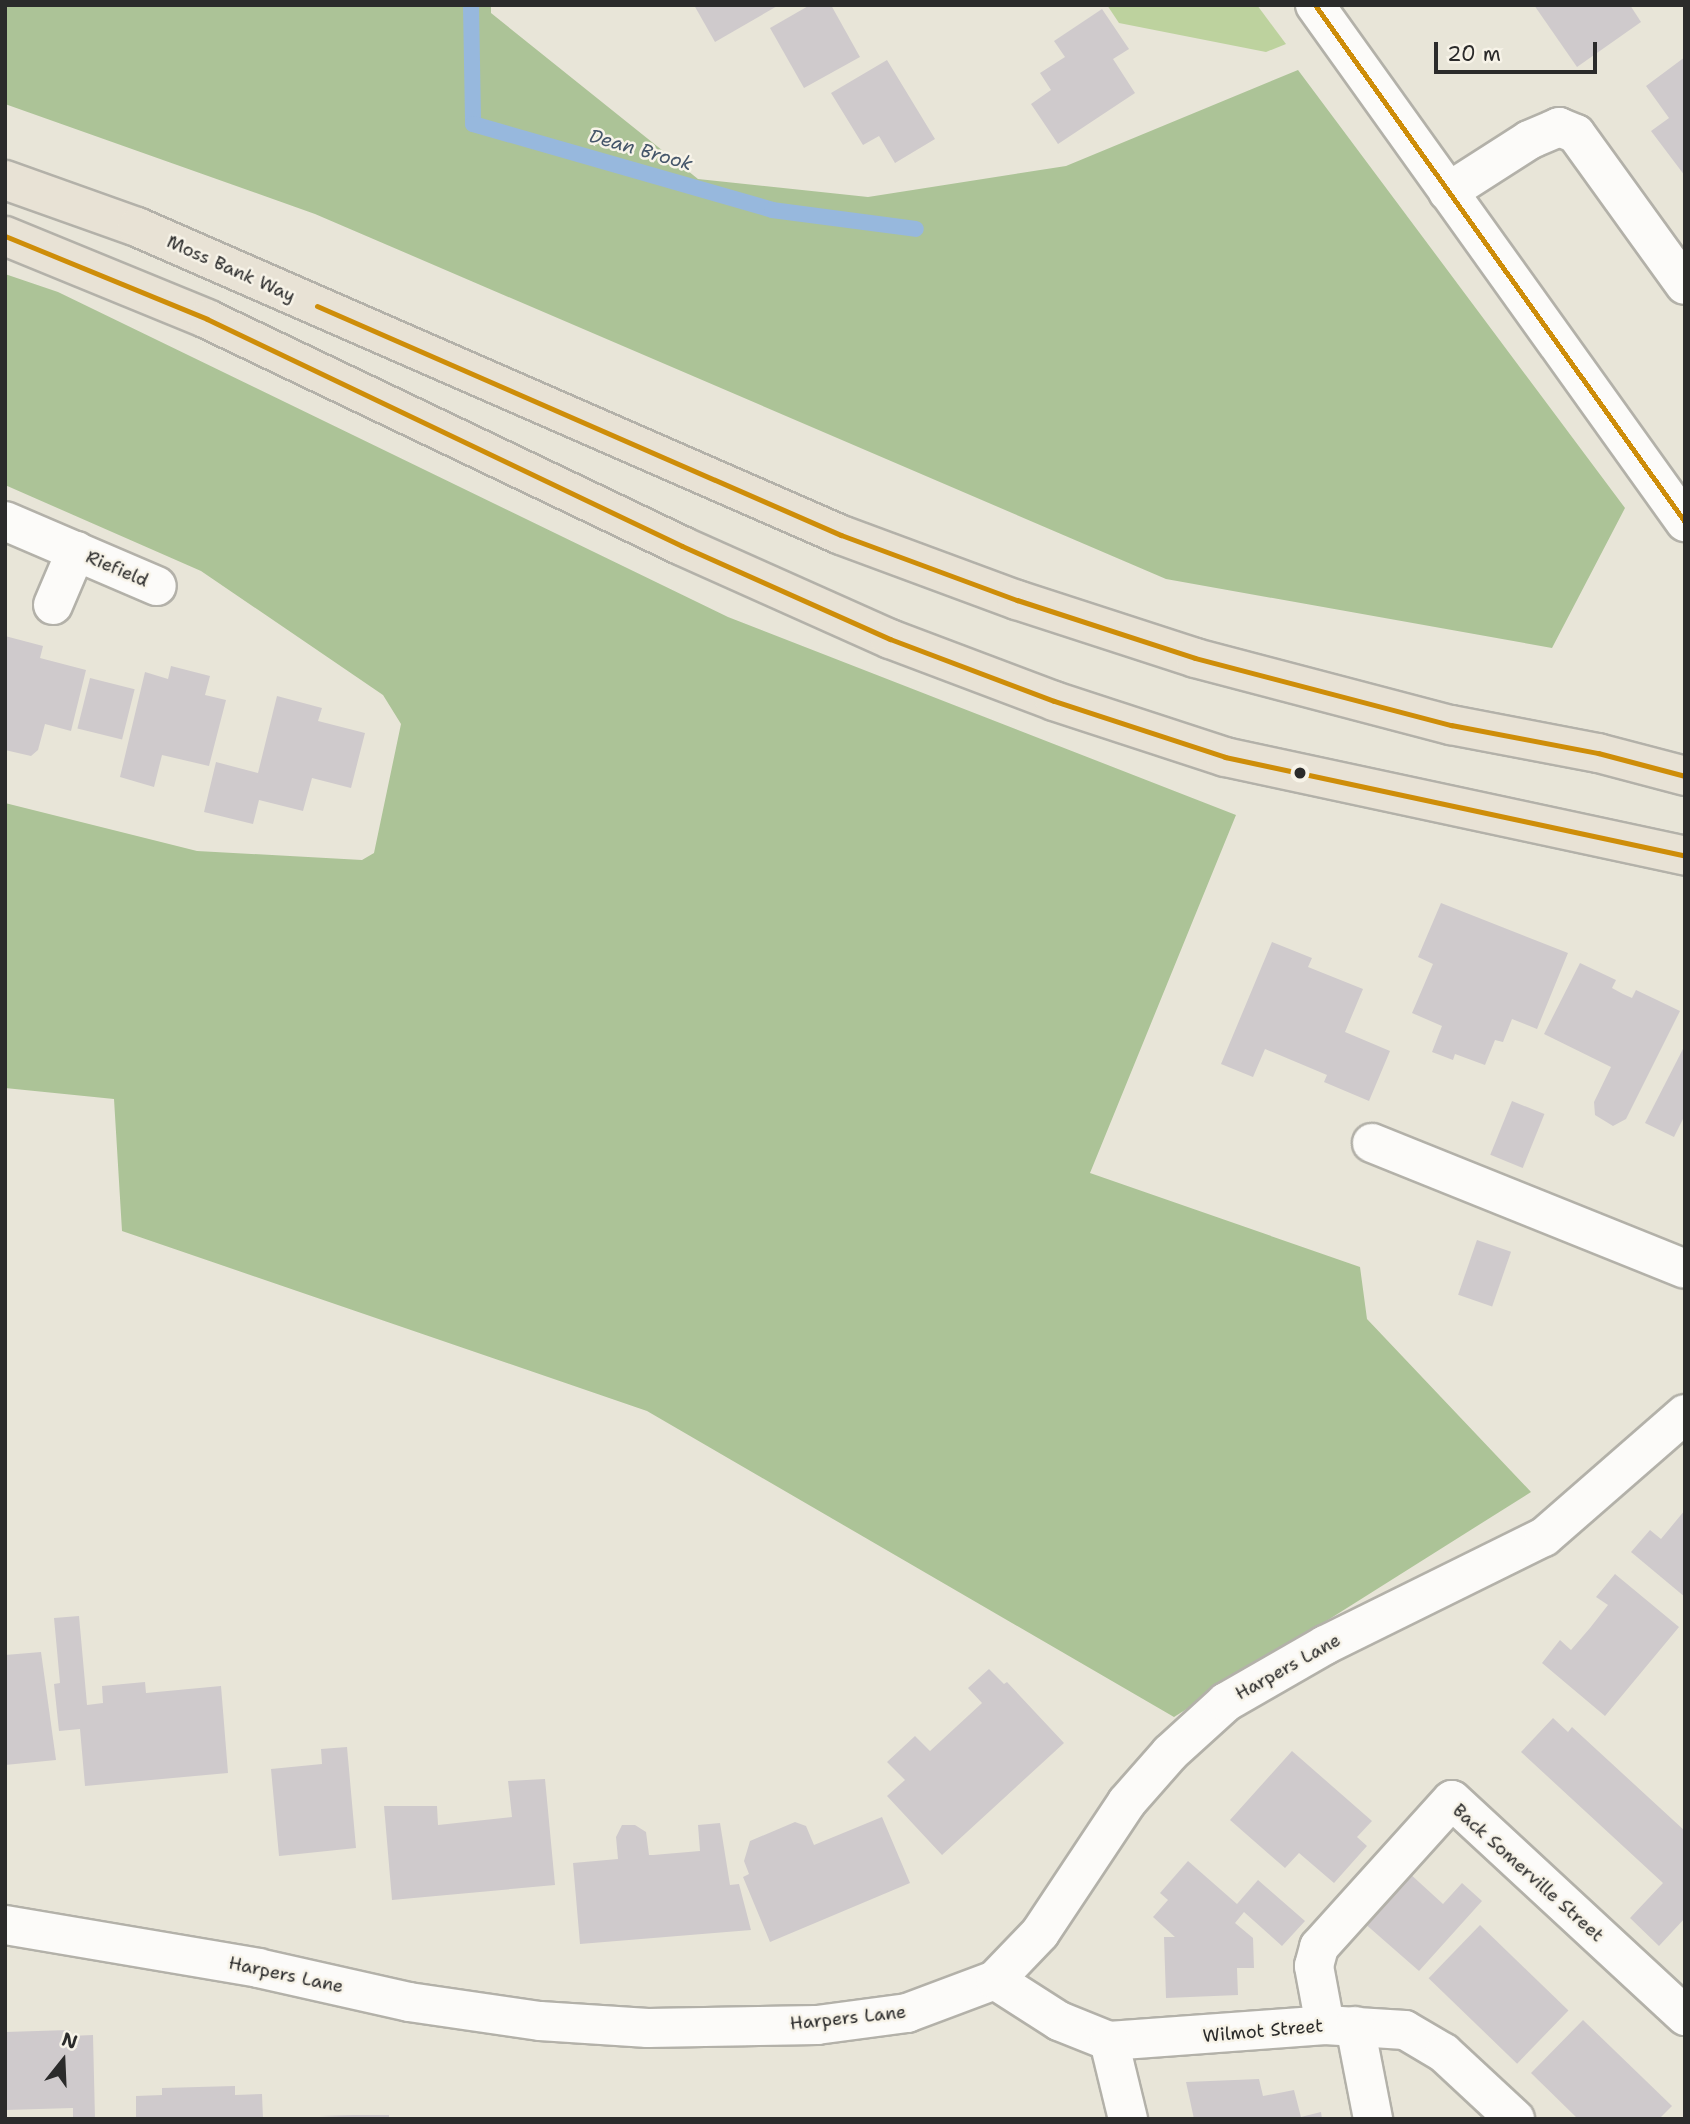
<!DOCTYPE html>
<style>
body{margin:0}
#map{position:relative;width:1690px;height:2124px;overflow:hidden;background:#e8e5d8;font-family:"Shantell Sans",sans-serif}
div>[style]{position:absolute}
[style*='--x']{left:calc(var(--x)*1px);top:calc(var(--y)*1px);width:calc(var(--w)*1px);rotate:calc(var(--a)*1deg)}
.green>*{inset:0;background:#bdd29e}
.forest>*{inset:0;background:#acc397}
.stream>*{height:16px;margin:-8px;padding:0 8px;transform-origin:8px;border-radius:8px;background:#97b8dd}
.building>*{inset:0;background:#cfcacc;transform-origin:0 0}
.roads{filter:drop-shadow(2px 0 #b3b1a9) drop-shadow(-2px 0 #b3b1a9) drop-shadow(0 2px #b3b1a9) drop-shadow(0 -2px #b3b1a9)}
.minor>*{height:38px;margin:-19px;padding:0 19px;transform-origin:19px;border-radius:19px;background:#fcfbf9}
.highway>*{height:38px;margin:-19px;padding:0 19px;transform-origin:19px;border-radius:19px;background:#e8e2d5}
.bus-1>*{height:5px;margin:-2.5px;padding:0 2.5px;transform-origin:2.5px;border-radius:2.5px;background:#ce8d09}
.dots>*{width:19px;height:19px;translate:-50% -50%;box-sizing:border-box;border:4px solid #f7f3e8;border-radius:50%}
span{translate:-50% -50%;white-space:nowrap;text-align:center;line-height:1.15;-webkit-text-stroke:5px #f7f3e8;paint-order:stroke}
.street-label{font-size:18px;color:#2b2b2b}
.water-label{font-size:19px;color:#45566a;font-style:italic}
.frame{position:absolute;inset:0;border:7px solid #2b2b2b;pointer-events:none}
.north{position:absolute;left:28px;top:2026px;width:70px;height:70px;-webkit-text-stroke:5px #f7f3e8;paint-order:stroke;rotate:18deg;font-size:19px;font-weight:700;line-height:28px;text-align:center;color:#2b2b2b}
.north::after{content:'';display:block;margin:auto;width:24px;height:32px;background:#2b2b2b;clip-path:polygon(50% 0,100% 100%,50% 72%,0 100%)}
.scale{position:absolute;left:1434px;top:42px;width:163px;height:32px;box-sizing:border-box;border:4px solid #2b2b2b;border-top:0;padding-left:9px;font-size:21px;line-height:24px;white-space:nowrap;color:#2b2b2b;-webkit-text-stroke:5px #f7f3e8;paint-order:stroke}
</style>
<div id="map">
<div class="green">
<i style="clip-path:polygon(1107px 5px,1257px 5px,1286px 44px,1266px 52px,1119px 23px)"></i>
</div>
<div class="forest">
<i style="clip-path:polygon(5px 5px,491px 5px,491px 13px,698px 179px,868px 197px,1066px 166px,1298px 70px,1625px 508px,1552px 648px,1166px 579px,315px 214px,5px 104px)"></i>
<i style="clip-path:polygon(5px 274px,58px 292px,728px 617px,1236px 815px,1090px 1173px,1360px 1267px,1367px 1319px,1531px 1492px,1174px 1717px,647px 1411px,122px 1231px,114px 1099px,5px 1088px,5px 803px,197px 851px,362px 860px,374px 853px,401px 724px,383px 695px,201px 571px,5px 485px)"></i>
</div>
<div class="stream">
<i style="--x:471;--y:5;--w:119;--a:89"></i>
<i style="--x:473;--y:124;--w:311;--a:16"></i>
<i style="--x:772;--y:210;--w:145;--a:7.5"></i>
</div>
<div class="building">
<i style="clip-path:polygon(694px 5px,779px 5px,715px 42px)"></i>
<i style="clip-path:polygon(810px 5px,831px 5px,860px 57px,804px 88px,770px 28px)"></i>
<i style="clip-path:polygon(1534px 5px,1630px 5px,1641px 22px,1577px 67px)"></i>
<i style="clip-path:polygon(1102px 9px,1129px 49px,1113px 59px,1135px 93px,1058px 144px,1031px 104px,1051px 90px,1040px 73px,1065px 57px,1054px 41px)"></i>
<i style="clip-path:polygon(1685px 57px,1685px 176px,1651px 131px,1669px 118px,1646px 86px)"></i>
<i style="clip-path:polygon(887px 60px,935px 139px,895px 163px,879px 136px,863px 145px,831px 93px)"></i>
<i style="clip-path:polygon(5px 636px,43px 646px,40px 658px,86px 670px,71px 731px,45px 724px,38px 750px,31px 756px,5px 750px)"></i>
<i style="clip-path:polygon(171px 666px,210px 676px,205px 695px,226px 700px,209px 766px,162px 755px,154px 787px,120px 777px,145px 672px,168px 679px)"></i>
<i style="left:90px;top:678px;width:46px;height:52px;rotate:14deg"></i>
<i style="clip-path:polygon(277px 696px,322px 708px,318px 721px,365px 733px,351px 788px,312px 778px,303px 811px,259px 800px,253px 824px,204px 812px,216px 762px,258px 773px)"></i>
<i style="clip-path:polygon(1441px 903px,1568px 953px,1537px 1029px,1512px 1019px,1503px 1042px,1495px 1040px,1485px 1065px,1455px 1054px,1453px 1060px,1432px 1052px,1442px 1026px,1412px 1013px,1433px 964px,1418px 957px)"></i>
<i style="clip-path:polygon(1272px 942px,1312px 958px,1308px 967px,1363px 989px,1345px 1032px,1390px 1051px,1369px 1101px,1324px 1082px,1327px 1075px,1265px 1049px,1253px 1077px,1221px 1064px)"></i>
<i style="clip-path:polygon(1580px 963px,1616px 980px,1612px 988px,1623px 994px,1632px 998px,1636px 990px,1680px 1011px,1626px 1119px,1613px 1126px,1595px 1115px,1594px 1102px,1611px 1067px,1544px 1034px)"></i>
<i style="clip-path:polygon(1685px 1045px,1685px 1115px,1674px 1137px,1645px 1123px)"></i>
<i style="left:1512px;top:1101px;width:35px;height:58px;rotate:22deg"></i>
<i style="left:1477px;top:1240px;width:36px;height:58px;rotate:19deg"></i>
<i style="clip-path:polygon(1685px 1510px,1685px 1597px,1631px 1552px,1650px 1530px,1661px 1539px)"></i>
<i style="clip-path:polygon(1615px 1574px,1679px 1627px,1605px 1716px,1542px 1663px,1560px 1640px,1571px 1650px,1590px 1628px,1608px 1605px,1596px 1597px)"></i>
<i style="clip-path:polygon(79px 1616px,87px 1705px,103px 1703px,102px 1686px,145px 1682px,146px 1693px,221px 1686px,228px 1773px,85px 1786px,80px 1729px,59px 1731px,54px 1684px,60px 1683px,54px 1618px)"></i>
<i style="clip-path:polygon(41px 1652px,56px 1760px,5px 1765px,5px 1655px)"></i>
<i style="clip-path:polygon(989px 1669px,1004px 1684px,1007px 1682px,1064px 1743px,942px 1855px,887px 1796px,905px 1780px,887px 1762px,915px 1736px,930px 1751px,982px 1703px,968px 1688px)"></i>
<i style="clip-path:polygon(1553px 1718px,1568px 1732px,1572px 1727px,1685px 1831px,1685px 1918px,1659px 1946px,1630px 1918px,1663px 1883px,1521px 1752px)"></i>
<i style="clip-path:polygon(347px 1747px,356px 1848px,279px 1856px,271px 1769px,322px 1764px,321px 1749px)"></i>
<i style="clip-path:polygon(1292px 1751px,1372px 1821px,1357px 1837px,1367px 1846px,1334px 1883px,1299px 1853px,1285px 1868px,1230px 1820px)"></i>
<i style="clip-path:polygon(545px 1779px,555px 1885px,392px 1900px,384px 1806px,437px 1806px,438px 1825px,512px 1817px,508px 1781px)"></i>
<i style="clip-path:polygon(882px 1817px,910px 1883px,770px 1942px,743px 1877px,749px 1874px,744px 1861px,750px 1841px,795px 1822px,806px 1826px,814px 1845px)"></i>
<i style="clip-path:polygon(720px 1823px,730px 1885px,739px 1884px,751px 1930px,580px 1944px,573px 1863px,618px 1859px,616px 1837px,622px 1825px,635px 1825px,646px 1832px,649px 1855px,653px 1855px,700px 1851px,698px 1825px)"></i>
<i style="clip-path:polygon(1188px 1861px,1237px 1904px,1258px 1880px,1305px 1921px,1282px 1946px,1244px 1912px,1235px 1923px,1253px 1938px,1254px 1968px,1237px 1968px,1238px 1995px,1166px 1998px,1164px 1937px,1175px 1937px,1153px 1917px,1168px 1900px,1160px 1893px)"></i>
<i style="clip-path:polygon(1408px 1872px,1443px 1904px,1462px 1883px,1482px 1901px,1419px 1971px,1363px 1922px)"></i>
<i style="left:1480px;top:1925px;width:123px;height:74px;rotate:44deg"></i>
<i style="clip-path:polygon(1583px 2020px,1672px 2106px,1659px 2119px,1578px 2119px,1531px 2073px)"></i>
<i style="clip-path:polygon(70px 2030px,70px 2036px,93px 2035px,95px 2119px,73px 2119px,73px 2108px,5px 2110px,5px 2032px)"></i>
<i style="clip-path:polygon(1259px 2079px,1263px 2096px,1294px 2090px,1301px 2117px,1321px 2112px,1322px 2119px,1194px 2119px,1186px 2082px)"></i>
<i style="clip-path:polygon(235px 2086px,235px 2095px,262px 2094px,263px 2119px,136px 2119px,136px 2096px,162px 2095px,162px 2088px)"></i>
<i style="clip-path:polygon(389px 2115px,389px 2119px,319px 2116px,354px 2115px)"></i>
</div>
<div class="roads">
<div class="minor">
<i style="--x:1315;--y:5;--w:636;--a:54.41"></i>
<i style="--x:1448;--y:192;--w:96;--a:-32.7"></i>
<i style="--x:1529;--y:140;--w:33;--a:-23"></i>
<i style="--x:1559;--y:127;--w:18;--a:22"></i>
<i style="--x:1576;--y:134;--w:186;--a:54.2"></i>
<i style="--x:5;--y:521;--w:165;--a:23.2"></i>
<i style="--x:53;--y:605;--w:59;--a:-66.9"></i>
<i style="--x:1372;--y:1143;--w:337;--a:21.9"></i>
<i style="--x:5;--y:1925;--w:257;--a:9.6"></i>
<i style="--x:258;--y:1968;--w:155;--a:12.7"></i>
<i style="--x:409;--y:2002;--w:132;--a:8.3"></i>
<i style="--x:540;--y:2021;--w:108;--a:3.7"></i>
<i style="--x:648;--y:2028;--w:169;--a:-1"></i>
<i style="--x:817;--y:2025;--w:91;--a:-7.6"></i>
<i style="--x:907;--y:2013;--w:94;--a:-20.6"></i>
<i style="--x:995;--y:1980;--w:65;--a:-46.2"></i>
<i style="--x:1040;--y:1933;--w:157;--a:-56.4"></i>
<i style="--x:1127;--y:1802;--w:65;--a:-48.7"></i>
<i style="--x:1170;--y:1753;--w:76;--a:-42.3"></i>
<i style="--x:1226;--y:1702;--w:114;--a:-29.9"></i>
<i style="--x:1325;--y:1645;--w:244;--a:-26.3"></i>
<i style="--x:1544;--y:1537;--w:187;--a:-41.1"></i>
<i style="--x:995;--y:1980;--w:76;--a:32.6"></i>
<i style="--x:1059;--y:2021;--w:54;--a:21.8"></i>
<i style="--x:1109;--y:2041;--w:217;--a:-4.2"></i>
<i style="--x:1325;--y:2025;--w:80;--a:3.6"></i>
<i style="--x:1405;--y:2030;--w:45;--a:30.5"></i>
<i style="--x:1444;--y:2053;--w:97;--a:42.9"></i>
<i style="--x:1325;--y:2025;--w:60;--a:-100.6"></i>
<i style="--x:1314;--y:1966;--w:20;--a:-75"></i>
<i style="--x:1319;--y:1947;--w:198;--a:-47.9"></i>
<i style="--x:1452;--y:1800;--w:318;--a:42.8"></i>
<i style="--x:1355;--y:2026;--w:95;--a:79"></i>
<i style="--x:1109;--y:2041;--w:80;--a:76.3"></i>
</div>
<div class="highway">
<i style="--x:5;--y:180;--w:140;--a:19.6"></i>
<i style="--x:137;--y:227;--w:768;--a:23.63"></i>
<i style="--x:841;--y:535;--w:188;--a:20.3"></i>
<i style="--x:1017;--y:600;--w:187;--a:18"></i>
<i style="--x:1195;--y:658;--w:265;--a:14.7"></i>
<i style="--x:1451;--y:725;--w:150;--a:10.8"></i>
<i style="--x:1598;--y:753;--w:90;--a:14.8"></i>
<i style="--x:5;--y:236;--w:218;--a:22.3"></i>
<i style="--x:207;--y:319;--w:526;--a:25.54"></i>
<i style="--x:682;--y:546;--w:228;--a:24.1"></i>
<i style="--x:890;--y:639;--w:175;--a:20.7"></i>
<i style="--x:1054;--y:701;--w:180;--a:18.1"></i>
<i style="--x:1225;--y:757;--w:471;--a:12.1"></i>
</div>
</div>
<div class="bus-1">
<i style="--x:1315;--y:5;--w:636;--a:54.41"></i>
<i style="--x:5;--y:236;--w:218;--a:22.3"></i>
<i style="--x:207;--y:319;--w:526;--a:25.54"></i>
<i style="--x:682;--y:546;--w:228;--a:24.1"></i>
<i style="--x:890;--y:639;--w:175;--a:20.7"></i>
<i style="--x:1054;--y:701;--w:180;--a:18.1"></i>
<i style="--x:1225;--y:757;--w:471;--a:12.1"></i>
<i style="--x:317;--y:306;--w:572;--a:23.61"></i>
<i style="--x:841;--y:535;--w:188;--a:20.3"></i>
<i style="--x:1017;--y:600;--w:187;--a:18"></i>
<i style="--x:1195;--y:658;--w:265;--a:14.7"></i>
<i style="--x:1451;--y:725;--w:150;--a:10.8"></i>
<i style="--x:1598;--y:753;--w:90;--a:14.8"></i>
</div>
<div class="dots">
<i style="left:1300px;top:773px;background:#2b2b2b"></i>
</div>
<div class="street-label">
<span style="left:231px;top:269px;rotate:24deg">Moss Bank Way</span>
<span style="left:117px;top:569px;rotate:23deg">Riefield</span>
<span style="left:1288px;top:1667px;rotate:-29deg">Harpers Lane</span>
<span style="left:1528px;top:1873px;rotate:42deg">Back Somerville Street</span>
<span style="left:286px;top:1975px;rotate:12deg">Harpers Lane</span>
<span style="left:848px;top:2018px;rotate:-6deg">Harpers Lane</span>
<span style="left:1263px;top:2031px;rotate:-5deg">Wilmot Street</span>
</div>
<div class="water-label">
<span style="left:641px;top:150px;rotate:16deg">Dean Brook</span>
</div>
<div class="frame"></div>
<div class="north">N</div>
<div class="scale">20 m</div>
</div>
